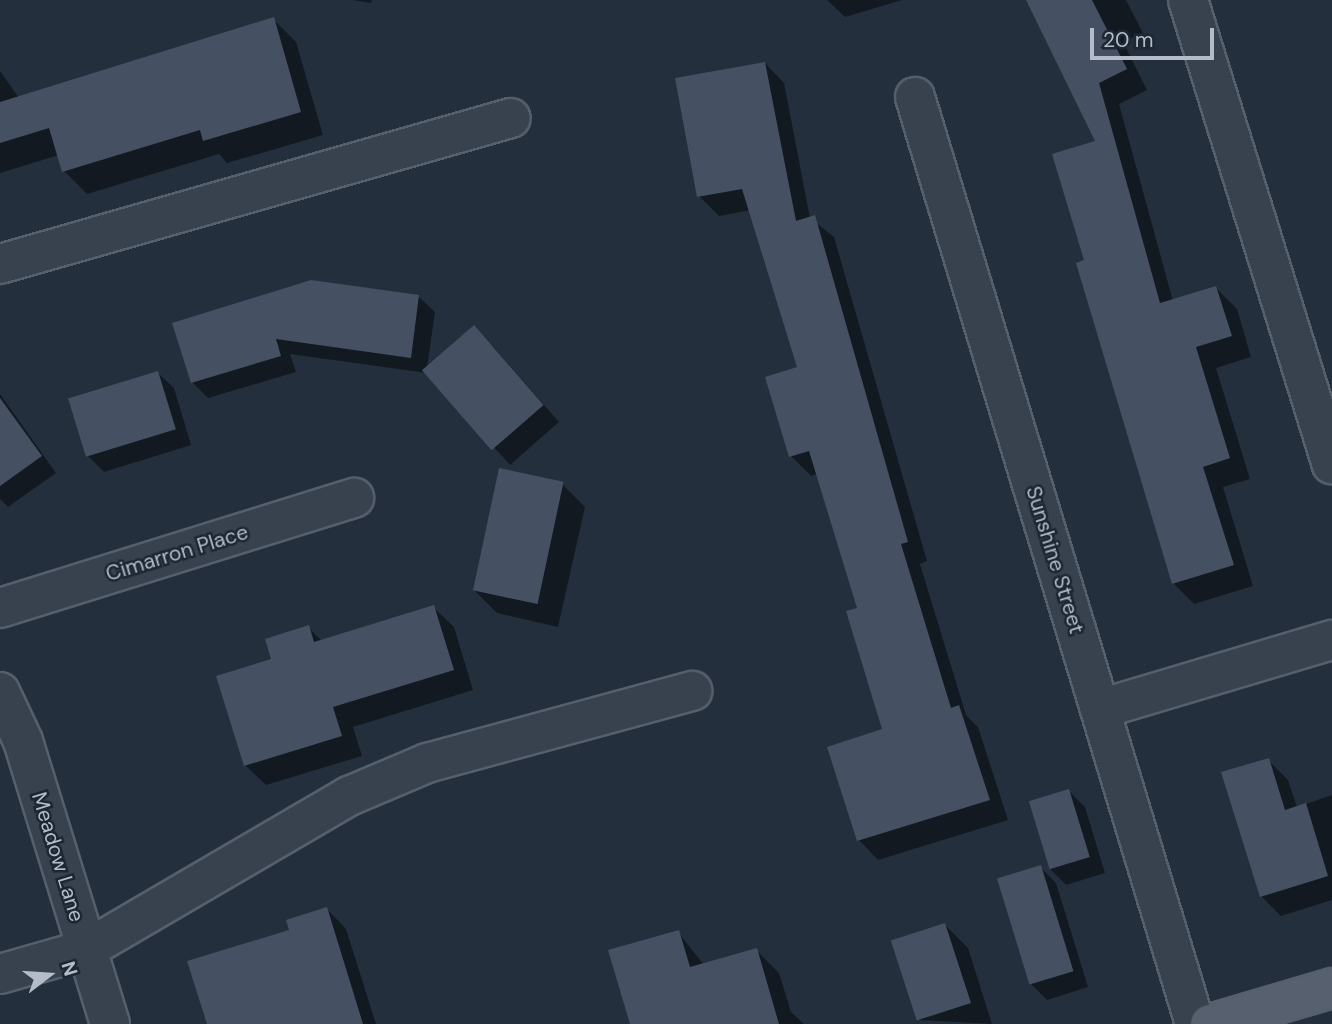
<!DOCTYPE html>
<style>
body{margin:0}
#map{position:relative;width:1332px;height:1024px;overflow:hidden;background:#242f3e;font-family:"DM Sans",sans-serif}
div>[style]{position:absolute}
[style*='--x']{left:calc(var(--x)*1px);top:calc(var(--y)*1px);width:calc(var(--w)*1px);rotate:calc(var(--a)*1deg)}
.shadow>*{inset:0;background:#0007}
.building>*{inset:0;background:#455162;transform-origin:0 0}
.roads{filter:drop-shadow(2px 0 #565f6c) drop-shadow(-2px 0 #565f6c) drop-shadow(0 2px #565f6c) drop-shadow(0 -2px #565f6c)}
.minor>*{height:38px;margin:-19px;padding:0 19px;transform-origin:19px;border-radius:19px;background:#38414e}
.major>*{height:38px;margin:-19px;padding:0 19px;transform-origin:19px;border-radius:19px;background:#56606e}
span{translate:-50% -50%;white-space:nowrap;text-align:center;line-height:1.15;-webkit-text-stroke:5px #1d2633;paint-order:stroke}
.street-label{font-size:21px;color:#b4bcc9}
.north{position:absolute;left:14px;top:940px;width:70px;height:70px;-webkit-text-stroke:5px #1d2633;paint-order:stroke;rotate:73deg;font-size:19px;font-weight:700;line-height:28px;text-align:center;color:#b4bcc9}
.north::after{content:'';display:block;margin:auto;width:24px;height:32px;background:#b4bcc9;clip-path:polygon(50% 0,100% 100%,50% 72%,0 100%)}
.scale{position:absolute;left:1090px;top:28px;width:124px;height:32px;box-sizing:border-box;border:4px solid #b4bcc9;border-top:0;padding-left:9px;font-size:21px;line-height:24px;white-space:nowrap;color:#b4bcc9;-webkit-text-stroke:5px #1d2633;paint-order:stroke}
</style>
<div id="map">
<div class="shadow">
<i style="clip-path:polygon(353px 0,372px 0,371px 3px)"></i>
<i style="clip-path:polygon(827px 0,902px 0,845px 17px)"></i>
<i style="clip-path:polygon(1047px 0,1126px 0,1143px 33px,1123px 42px,1147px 90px,1119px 104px,1173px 301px,1216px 288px,1237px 309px,1251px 357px,1216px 368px,1250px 479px,1223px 487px,1253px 586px,1194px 604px,1173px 583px,1086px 261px,1097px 142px)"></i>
<i style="clip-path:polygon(273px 19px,296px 42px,323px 135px,227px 163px,219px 154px,87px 194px,64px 171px,59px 155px,0 173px,0 71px,19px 98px)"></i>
<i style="clip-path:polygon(765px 63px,784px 83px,810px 218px,834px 237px,927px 561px,920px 564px,966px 715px,978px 727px,1008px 820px,878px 860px,859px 840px,885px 731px,860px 609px,817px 474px,811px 476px,791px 456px,799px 369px,751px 210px,719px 216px,699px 196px)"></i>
<i style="clip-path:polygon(419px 297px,435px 312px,427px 368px,490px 343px,559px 422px,510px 465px,427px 373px,290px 354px,296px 372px,208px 398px,192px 382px,175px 324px)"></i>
<i style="clip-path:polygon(158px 373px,174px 388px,191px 445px,104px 472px,88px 456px)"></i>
<i style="clip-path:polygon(0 394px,56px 473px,8px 507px,0 499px)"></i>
<i style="clip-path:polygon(562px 484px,585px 507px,558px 627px,497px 613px,474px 590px)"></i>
<i style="clip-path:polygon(433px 607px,454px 627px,473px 690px,353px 727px,362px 756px,266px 785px,245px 765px,273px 661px,308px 627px,322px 641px)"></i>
<i style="clip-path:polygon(1268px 760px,1288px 780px,1297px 807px,1332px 795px,1332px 900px,1281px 916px,1261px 896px)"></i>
<i style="clip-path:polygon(1069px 791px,1085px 807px,1105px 873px,1066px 885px,1050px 869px)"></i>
<i style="clip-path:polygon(1040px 867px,1056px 883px,1088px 987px,1047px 1000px,1031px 984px)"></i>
<i style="clip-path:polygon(327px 909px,346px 929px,376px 1024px,208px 1024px)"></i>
<i style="clip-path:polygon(945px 925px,968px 948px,992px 1024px,919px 1020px)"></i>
<i style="clip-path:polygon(678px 932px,704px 965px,756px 950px,779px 973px,791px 1012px,804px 1024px,632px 1024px)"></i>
</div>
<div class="building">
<i style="clip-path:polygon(1026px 0,1092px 0,1127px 69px,1099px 83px,1160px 303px,1216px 286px,1232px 336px,1196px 347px,1230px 458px,1203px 467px,1234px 565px,1172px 584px,1076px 263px,1084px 260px,1052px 154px,1095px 141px)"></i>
<i style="clip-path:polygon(274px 17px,301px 112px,203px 141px,200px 130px,62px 172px,49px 128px,0 143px,0 102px)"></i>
<i style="clip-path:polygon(765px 62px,796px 221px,815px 215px,908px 542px,901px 544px,951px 708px,959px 705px,990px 800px,857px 841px,827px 747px,882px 729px,846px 611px,857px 608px,809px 451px,789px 457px,765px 377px,797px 367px,742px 189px,697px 197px,675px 78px)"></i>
<i style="clip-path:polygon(311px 280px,419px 295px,411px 358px,276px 339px,281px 356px,191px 383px,172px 323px)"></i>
<i style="left:474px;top:325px;width:106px;height:69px;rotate:49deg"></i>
<i style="left:158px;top:371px;width:61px;height:94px;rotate:73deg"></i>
<i style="clip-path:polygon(0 398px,42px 456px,0 486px)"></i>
<i style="left:499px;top:468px;width:66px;height:125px;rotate:12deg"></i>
<i style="clip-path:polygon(434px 605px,454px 670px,333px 707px,342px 736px,244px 766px,216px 676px,271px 659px,265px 639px,309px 625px,314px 642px)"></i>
<i style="clip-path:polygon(1269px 758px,1285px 810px,1306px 803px,1328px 876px,1260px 897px,1221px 772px)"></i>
<i style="left:1069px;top:789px;width:71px;height:42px;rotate:73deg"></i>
<i style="left:1041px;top:865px;width:111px;height:46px;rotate:73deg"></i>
<i style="clip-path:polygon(327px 907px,363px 1024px,207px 1024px,187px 961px,289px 930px,286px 920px)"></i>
<i style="left:945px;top:923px;width:84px;height:57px;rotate:72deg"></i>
<i style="clip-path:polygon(679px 930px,690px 967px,757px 948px,779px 1024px,630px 1024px,608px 950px)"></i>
</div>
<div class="roads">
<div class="minor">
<i style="--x:1188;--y:0;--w:486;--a:72.8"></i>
<i style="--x:915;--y:97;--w:968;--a:73.19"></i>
<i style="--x:0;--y:264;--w:531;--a:-15.95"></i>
<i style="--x:0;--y:608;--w:371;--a:-17.3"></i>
<i style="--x:0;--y:692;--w:54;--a:64.9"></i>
<i style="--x:23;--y:741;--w:296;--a:72.9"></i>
<i style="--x:1100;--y:709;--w:242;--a:-16.6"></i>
<i style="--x:0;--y:974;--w:91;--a:-16"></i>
<i style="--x:87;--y:949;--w:303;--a:-30.3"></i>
<i style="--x:349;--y:796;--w:85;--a:-22.9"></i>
<i style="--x:427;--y:763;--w:275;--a:-15.2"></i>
</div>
<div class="major">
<i style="--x:1210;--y:1024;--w:127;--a:-16.4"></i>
</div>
</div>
<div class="street-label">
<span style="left:177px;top:553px;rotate:-17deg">Cimarron Place</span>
<span style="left:1055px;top:560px;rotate:73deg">Sunshine Street</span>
<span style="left:58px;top:857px;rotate:73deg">Meadow Lane</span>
</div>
<div class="north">N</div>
<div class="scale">20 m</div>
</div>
